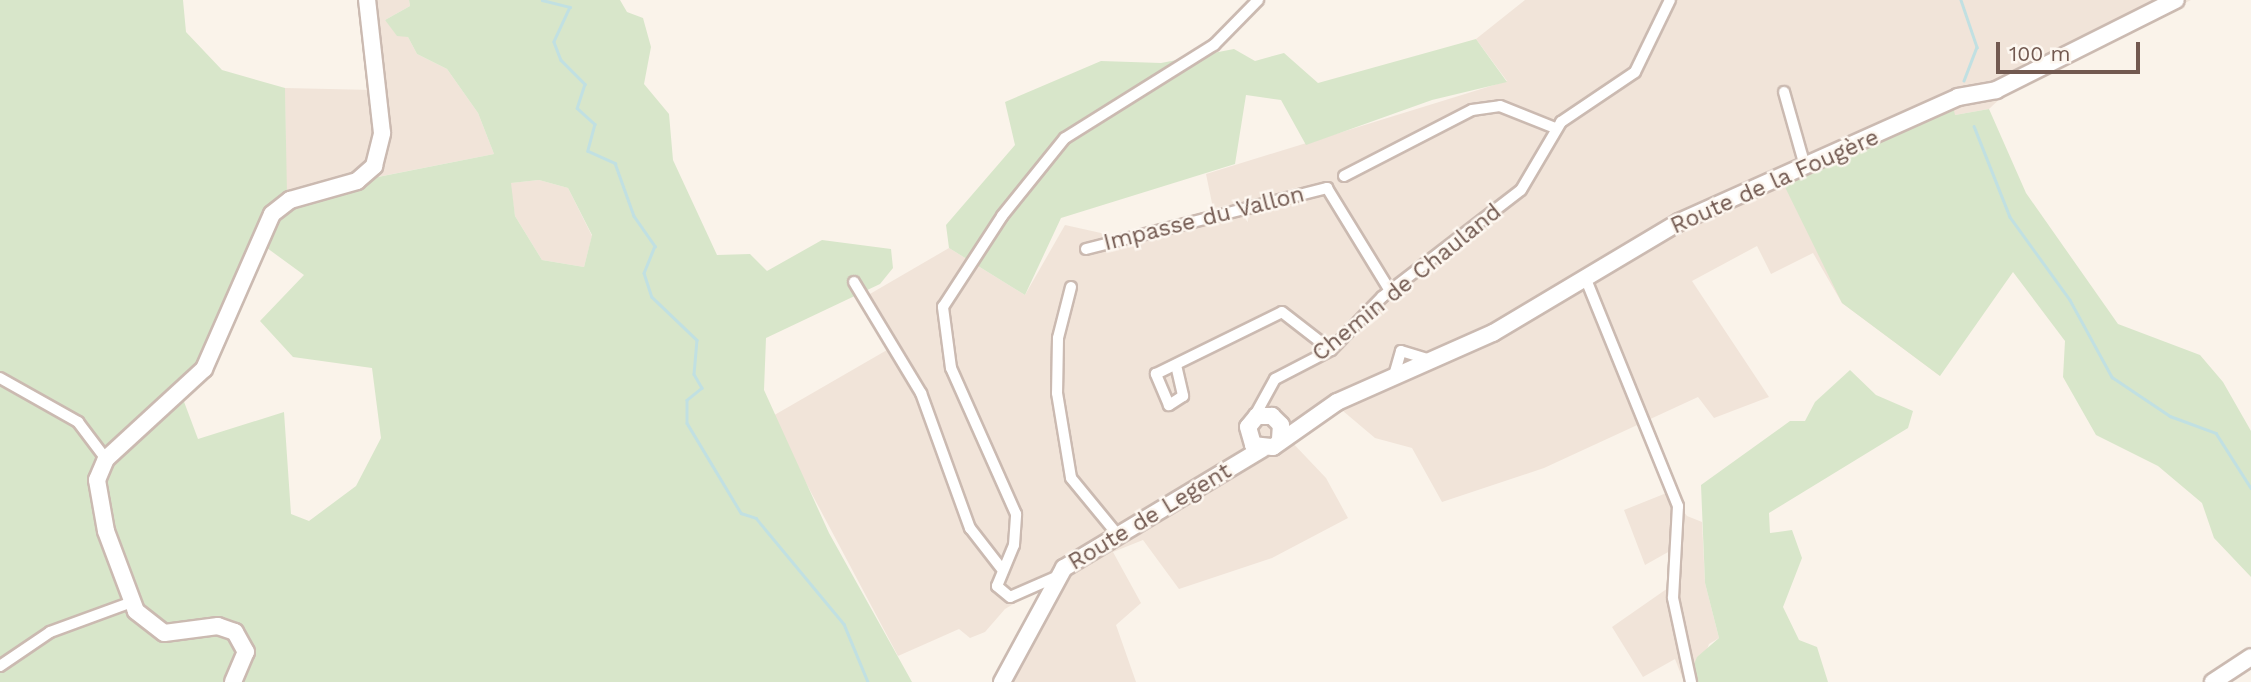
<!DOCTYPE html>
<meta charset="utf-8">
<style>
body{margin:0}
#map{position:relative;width:2251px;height:682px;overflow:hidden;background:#faf3ea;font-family:"Work Sans",sans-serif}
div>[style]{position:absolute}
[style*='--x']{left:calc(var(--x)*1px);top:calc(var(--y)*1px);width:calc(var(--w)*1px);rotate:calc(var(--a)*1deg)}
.residential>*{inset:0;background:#f1e4d9}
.green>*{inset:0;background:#d8e6ca}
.stream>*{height:2.5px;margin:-1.25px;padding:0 1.25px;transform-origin:1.25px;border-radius:1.25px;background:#c1e0e2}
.roads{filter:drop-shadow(2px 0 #cbbab1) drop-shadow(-2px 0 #cbbab1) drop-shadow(0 2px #cbbab1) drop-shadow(0 -2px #cbbab1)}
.street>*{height:10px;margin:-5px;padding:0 5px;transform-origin:5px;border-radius:5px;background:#fff}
.secondary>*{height:16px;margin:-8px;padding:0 8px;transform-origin:8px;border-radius:8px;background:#fff}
span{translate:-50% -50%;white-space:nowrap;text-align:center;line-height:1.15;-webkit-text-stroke:5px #fdf7f0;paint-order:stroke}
.street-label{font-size:23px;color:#725950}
.scale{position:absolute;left:1996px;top:42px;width:144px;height:32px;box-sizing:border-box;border:4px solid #725950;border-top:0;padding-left:9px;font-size:21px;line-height:24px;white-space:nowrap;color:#725950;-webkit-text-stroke:5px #fdf7f0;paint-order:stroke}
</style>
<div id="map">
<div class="residential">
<i style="clip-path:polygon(361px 0,409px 0,410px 6px,385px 20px,408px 37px,417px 54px,447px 69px,478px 113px,494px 154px,286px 195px,285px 88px,373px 90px)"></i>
<i style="clip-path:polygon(1525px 0,2191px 0,2007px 92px,1989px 109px,1955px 115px,1940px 376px,1842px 303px,1813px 253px,1771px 274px,1757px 246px,1692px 281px,1769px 397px,1714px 418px,1698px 397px,1544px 468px,1442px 502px,1412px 448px,1375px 438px,1343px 411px,1288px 438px,1326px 478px,1348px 518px,1272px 558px,1179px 589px,1143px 540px,1113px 552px,1141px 603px,1116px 625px,1136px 682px,992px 682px,1044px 586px,1005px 609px,985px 632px,970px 638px,959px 629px,898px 656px,771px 417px,887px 350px,863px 298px,949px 248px,1025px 295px,1065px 225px,1128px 239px,1213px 208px,1206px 174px,1507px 81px,1476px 39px)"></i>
<i style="clip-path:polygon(539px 180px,568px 188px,592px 236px,584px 267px,542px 260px,515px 216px,510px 183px)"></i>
<i style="clip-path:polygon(1669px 492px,1687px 516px,1702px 522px,1705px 583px,1719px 638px,1709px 644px,1695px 682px,1684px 682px,1675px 659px,1643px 677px,1612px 627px,1668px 588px,1670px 551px,1645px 565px,1624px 510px)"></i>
</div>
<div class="green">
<i style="clip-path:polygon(evenodd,0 0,183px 0,186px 32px,222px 70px,285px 88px,287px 195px,494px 154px,478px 113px,447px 69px,417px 54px,408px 37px,397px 36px,385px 20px,410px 6px,409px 0,620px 0,627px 12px,643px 18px,651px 47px,644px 84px,669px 114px,673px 160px,717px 255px,750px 254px,767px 271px,822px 240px,891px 249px,893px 268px,880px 284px,766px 338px,764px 390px,829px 533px,912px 682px,0 682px,0 0,539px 180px,568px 188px,592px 235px,584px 267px,542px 260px,515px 216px,511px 183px,539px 180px,0 0,267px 248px,304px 275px,260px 321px,293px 357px,372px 368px,381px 438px,356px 486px,309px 521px,291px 514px,284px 412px,198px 439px,183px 399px,267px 248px)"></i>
<i style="clip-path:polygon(1476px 39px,1507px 82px,1432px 100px,1306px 145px,1281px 100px,1246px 95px,1235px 164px,1061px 218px,1025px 295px,949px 248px,946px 225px,1015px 145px,1005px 102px,1101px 61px,1161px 63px,1234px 49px,1255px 61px,1284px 53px,1318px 83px)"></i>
<i style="clip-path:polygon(1953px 106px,1955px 115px,1989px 109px,2026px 193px,2118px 324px,2200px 355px,2223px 382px,2251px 431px,2251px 577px,2214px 538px,2202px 503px,2158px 466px,2096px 435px,2063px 377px,2065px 341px,2013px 272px,1940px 376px,1842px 303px,1783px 183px)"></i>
<i style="clip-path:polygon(1850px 370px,1876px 395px,1913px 411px,1908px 428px,1769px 513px,1770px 533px,1792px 530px,1802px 558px,1783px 607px,1799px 640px,1817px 647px,1828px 682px,1695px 682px,1690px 674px,1697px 657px,1719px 638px,1705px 583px,1701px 485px,1790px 421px,1805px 421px,1815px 402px)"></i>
</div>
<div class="stream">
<i style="--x:542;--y:0;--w:29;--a:14"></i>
<i style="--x:570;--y:7;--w:38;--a:115"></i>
<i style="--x:554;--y:42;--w:19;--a:69"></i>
<i style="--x:561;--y:60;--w:34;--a:45"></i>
<i style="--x:585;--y:84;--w:25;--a:108"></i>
<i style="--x:577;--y:108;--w:24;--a:42"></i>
<i style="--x:595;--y:124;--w:28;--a:105"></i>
<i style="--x:588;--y:151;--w:30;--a:24"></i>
<i style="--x:615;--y:163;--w:56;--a:70.3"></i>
<i style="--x:634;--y:216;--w:37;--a:55"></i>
<i style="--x:655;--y:246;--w:29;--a:112"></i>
<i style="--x:644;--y:273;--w:25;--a:72"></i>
<i style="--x:652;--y:297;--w:62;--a:43.7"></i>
<i style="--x:697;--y:340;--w:34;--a:95"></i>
<i style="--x:694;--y:374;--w:16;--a:60"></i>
<i style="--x:702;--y:388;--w:19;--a:141"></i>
<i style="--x:687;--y:400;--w:23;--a:90"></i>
<i style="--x:687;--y:423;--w:105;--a:59"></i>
<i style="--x:741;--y:513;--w:16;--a:18"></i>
<i style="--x:756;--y:518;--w:138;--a:50.3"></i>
<i style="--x:844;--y:624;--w:63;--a:67.5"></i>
<i style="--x:1961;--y:0;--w:50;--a:71.2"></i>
<i style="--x:1977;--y:47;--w:36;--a:111"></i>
<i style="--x:1974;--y:126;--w:98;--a:68.4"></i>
<i style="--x:2010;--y:217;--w:102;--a:54.1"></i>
<i style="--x:2070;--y:300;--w:88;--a:61.4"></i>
<i style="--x:2112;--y:377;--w:70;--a:33.9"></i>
<i style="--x:2170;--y:416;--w:49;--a:20.3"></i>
<i style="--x:2216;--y:433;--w:65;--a:57.5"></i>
</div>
<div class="roads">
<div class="street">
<i style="--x:1784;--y:92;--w:77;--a:74.2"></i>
<i style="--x:1344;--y:176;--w:144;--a:-27.3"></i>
<i style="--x:1472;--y:110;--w:28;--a:-8"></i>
<i style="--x:1500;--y:106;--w:59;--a:21.8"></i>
<i style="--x:1086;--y:249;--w:249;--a:-14.2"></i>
<i style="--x:1327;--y:188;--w:121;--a:58.5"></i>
<i style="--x:854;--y:282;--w:130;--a:58.9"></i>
<i style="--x:921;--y:393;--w:144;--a:70.1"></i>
<i style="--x:970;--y:528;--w:51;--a:52.2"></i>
<i style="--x:1587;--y:282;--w:242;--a:67.9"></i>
<i style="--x:1678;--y:506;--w:92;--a:93.1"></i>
<i style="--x:1673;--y:598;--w:86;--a:77.9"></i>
<i style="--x:1071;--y:287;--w:53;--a:104.3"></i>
<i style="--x:1058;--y:338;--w:55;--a:91"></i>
<i style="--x:1057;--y:393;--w:86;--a:80.6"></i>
<i style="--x:1071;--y:478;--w:72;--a:50.6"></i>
<i style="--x:1176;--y:365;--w:32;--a:77"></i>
<i style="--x:1183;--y:396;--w:17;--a:147"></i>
<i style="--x:1169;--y:405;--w:34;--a:-113"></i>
<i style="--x:1156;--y:374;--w:140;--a:-26.2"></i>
<i style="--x:1282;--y:312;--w:62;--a:37.8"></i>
<i style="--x:0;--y:378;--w:90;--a:29.4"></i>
<i style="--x:78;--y:422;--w:46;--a:52.9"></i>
<i style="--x:1393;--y:379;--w:29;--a:-74"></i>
<i style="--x:1401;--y:351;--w:31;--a:17"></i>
<i style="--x:1253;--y:419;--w:46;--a:-61.2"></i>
<i style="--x:1275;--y:379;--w:63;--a:-27.4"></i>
<i style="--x:1331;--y:350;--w:74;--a:-46.1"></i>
<i style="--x:1382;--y:297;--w:175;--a:-37.6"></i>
<i style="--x:1521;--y:190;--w:79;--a:-59.5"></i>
<i style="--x:1561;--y:122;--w:89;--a:-34"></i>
<i style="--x:1635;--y:72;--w:80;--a:-64.1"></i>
<i style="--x:1058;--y:576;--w:52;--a:156.4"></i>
<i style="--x:1010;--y:597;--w:17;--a:-140"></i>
<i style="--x:997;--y:586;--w:44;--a:-67.5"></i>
<i style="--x:1014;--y:545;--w:31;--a:-86"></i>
<i style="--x:1016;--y:514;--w:160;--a:-114"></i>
<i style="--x:951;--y:368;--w:62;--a:-97.5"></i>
<i style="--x:943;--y:307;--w:108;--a:-57"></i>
<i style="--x:1002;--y:216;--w:100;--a:-51.1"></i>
<i style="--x:1065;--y:138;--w:176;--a:-32"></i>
<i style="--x:1214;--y:45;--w:63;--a:-45.6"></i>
<i style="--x:0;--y:666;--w:60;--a:-34.2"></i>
<i style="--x:50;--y:632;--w:87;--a:-20.1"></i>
</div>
<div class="secondary">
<i style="--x:1280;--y:439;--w:14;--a:-86"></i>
<i style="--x:1281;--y:425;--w:13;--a:-135"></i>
<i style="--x:1272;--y:416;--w:15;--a:180"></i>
<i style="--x:1257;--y:416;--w:14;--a:129"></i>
<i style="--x:1248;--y:427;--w:19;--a:74"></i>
<i style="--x:1253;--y:445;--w:20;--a:6"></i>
<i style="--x:1273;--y:447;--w:78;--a:-35.1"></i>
<i style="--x:1337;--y:402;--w:171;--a:-23.9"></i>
<i style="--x:1493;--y:333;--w:217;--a:-30.8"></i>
<i style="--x:1679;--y:222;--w:306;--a:-24.1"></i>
<i style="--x:1958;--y:97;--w:39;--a:-10"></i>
<i style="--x:1996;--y:90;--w:201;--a:-26.6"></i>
<i style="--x:233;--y:682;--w:33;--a:-67"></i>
<i style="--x:246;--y:652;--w:23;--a:-119"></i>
<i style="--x:235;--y:632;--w:18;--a:-161"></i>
<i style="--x:218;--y:626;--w:54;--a:172.6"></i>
<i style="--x:164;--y:633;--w:36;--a:-142"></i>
<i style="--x:136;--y:611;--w:85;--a:-110.6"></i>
<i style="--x:106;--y:531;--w:52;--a:-100"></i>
<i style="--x:97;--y:480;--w:23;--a:-67"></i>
<i style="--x:106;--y:459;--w:133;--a:-42.6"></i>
<i style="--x:204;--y:369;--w:169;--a:-66.3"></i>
<i style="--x:272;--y:214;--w:23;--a:-38"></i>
<i style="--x:290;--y:200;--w:70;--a:-15.8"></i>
<i style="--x:357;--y:181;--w:23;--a:-41"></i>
<i style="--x:374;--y:166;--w:34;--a:-76"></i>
<i style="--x:382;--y:133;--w:134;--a:-96.4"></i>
<i style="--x:1002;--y:682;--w:130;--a:-61.5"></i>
<i style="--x:1064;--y:568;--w:231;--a:-31"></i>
<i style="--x:2213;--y:682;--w:45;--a:-33.3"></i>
</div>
</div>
<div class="street-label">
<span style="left:1775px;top:182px;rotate:-24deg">Route de la Fougère</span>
<span style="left:1204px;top:219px;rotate:-14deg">Impasse du Vallon</span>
<span style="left:1407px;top:283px;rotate:-39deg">Chemin de Chauland</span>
<span style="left:1150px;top:517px;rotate:-31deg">Route de Legent</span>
</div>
<div class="scale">100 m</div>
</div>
